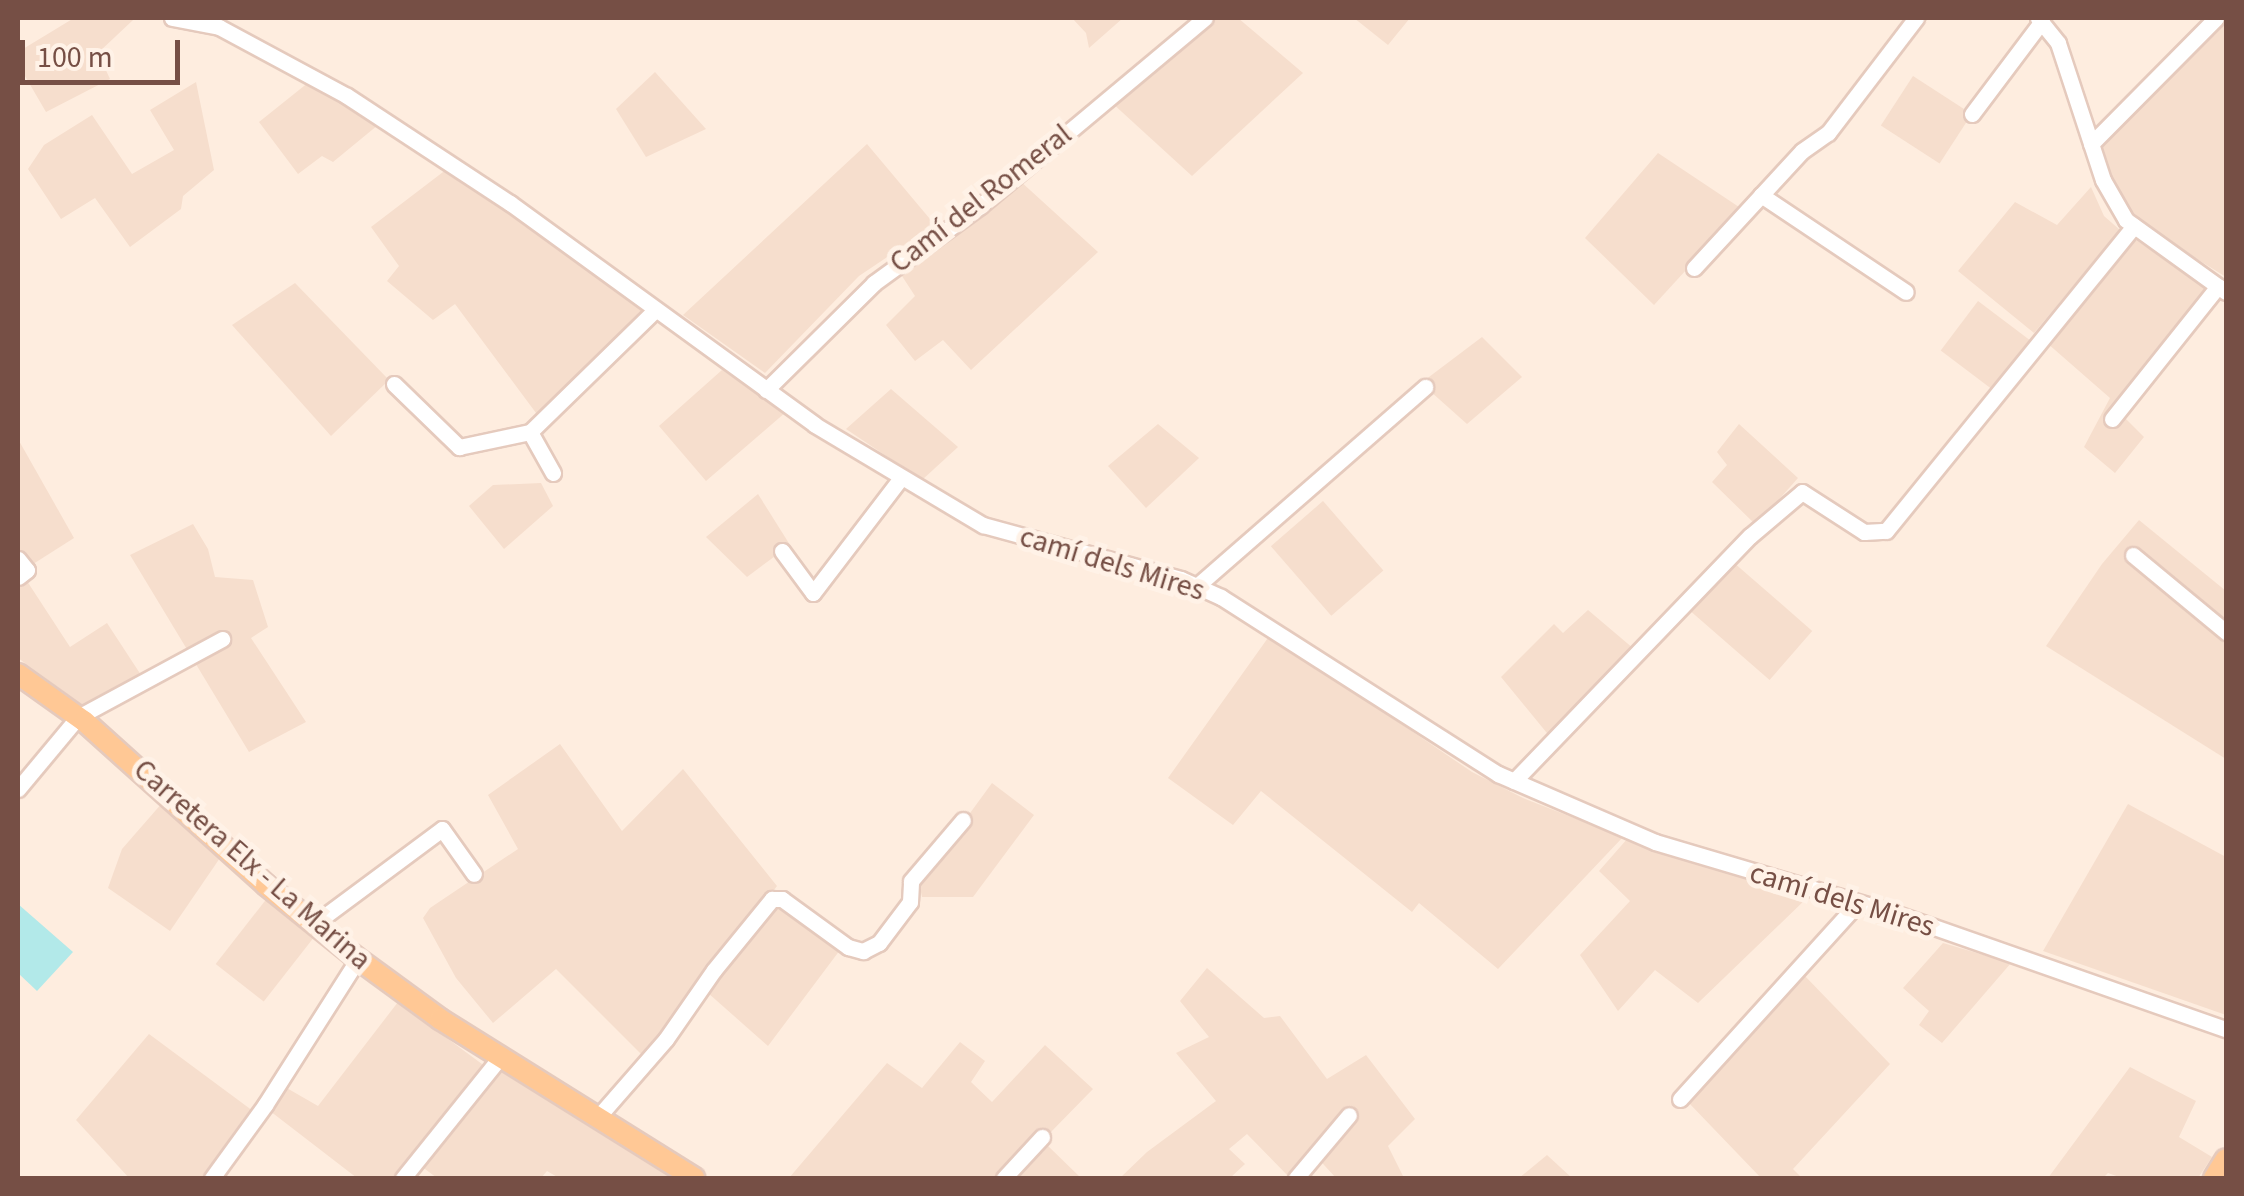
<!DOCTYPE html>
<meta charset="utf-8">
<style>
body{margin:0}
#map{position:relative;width:2244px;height:1196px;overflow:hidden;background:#feeddf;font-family:"Source Sans 3",sans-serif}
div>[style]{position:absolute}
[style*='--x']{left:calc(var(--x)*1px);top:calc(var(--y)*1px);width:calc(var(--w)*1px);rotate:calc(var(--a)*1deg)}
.residential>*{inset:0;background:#f6decd;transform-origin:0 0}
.water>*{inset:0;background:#b2e9e9}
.roads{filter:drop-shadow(2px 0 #e5cabd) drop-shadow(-2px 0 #e5cabd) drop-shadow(0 2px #e5cabd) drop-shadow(0 -2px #e5cabd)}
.minor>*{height:15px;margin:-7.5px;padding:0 7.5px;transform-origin:7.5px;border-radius:7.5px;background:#fff}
.major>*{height:20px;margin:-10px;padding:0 10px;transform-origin:10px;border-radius:10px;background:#ffc895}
span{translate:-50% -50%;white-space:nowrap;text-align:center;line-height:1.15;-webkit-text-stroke:10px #fff2e7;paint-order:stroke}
.street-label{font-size:30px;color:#764f45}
.frame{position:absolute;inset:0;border:20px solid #764f45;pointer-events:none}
.scale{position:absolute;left:20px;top:40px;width:160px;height:45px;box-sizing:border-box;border:5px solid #764f45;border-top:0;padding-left:12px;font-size:30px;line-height:35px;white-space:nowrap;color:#764f45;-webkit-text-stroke:8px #fff2e7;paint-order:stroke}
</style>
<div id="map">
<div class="residential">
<i style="clip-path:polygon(74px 18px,133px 20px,98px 53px,110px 79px,46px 112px,18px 64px,18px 52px)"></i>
<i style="clip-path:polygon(1072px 18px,1123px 18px,1089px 48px,1086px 33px)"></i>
<i style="clip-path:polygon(1215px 18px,1238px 18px,1303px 73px,1192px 176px,1111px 102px)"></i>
<i style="clip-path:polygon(1354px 18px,1410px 18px,1388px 45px)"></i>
<i style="clip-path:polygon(2226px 18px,2226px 277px,2160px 236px,2127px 207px,2108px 175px,2102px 143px)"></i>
<i style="clip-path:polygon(655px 72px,706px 129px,646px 157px,616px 109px)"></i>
<i style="left:1913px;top:76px;width:70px;height:59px;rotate:33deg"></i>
<i style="clip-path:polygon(196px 82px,214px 170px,183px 196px,181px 209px,130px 247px,95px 198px,61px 219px,28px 169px,44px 145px,92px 115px,132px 174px,174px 150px,150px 110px)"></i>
<i style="clip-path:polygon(309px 82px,378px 125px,333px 162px,322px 156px,298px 174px,259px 122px)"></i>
<i style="clip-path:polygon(867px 144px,935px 225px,859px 276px,765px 373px,683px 315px)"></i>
<i style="clip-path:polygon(1658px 153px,1742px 209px,1654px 305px,1585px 238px)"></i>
<i style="clip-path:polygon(447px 169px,647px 310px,539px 417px,455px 304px,433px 320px,387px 281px,399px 266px,371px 227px)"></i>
<i style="clip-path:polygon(1019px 180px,1098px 252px,971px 370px,943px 340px,915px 361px,886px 325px,915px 296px,900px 273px,939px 248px)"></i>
<i style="clip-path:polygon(2091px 187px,2104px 216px,2120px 230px,2034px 333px,1958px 271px,2015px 202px,2057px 225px)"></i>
<i style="clip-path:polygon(2128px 235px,2217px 293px,2124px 417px,2144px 437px,2115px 473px,2084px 447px,2110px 398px,2047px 343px)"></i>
<i style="clip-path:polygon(295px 283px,389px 380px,331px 436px,232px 325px)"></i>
<i style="left:1978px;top:301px;width:73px;height:62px;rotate:37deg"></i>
<i style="clip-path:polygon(1482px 337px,1522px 377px,1467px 424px,1421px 383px)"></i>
<i style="clip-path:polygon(722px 370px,786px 412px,706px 481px,659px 426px)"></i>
<i style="clip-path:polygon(891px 389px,958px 447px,922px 480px,846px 429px)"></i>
<i style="clip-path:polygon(1158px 424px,1199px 458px,1146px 508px,1108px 466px)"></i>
<i style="clip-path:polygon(1739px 424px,1798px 478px,1756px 525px,1712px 482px,1727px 465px,1717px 452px)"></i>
<i style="clip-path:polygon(18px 439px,74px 538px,30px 566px,18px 551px)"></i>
<i style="clip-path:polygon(541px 483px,553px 506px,504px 549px,469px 506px,493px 485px)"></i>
<i style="clip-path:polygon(758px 494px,790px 545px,747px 577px,706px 537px)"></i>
<i style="left:1323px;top:501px;width:92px;height:69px;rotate:49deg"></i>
<i style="clip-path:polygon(2139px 520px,2226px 591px,2226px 759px,2046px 646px,2102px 564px)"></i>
<i style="clip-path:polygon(193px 524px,208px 549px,215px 577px,253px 580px,268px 627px,251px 638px,306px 722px,249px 752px,130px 555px)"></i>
<i style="left:1733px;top:562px;width:105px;height:65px;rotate:41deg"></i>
<i style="clip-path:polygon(25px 578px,70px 647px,107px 623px,141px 675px,85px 707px,18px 658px,18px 584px)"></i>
<i style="clip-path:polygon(1588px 610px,1634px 649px,1551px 738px,1501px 677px,1554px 624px,1563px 633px)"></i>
<i style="clip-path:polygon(1270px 635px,1472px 772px,1523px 798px,1623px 837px,1498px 969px,1419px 903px,1412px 912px,1261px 791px,1233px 825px,1168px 778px)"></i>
<i style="clip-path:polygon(560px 744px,622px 831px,683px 769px,777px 886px,644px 1057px,556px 969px,493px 1023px,456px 978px,423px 918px,430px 908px,518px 849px,488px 795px)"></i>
<i style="clip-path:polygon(992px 783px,1034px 815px,973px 897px,922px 897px,919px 883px)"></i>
<i style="clip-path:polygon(163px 802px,222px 855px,170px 931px,108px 888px,122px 849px)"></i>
<i style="clip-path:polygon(2128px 804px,2226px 857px,2226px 1015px,2043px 951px)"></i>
<i style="clip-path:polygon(1628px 838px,1653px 847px,1809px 896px,1698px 1003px,1655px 970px,1618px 1011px,1580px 955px,1630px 901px,1599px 871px)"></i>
<i style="left:268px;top:897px;width:61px;height:85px;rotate:38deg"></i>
<i style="clip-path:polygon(776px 904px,840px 950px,768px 1046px,708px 993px,722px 968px)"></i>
<i style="clip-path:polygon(1943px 943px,2011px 963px,1942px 1043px,1919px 1025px,1929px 1011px,1903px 988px)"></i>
<i style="clip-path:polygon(1207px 968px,1264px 1018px,1280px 1016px,1327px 1079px,1366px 1055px,1415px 1119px,1388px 1146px,1403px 1176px,1336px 1178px,1314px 1154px,1290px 1178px,1247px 1134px,1229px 1149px,1245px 1164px,1230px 1178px,1120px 1178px,1147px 1152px,1216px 1101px,1176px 1053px,1209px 1037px,1180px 1001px)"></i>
<i style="clip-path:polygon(1803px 974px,1890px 1064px,1793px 1169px,1802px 1178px,1761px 1178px,1688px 1102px)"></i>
<i style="clip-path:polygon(398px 1002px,486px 1067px,394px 1178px,357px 1178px,270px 1111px,285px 1087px,318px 1106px)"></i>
<i style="clip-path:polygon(149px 1034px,253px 1111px,204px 1178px,129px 1178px,76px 1120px)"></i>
<i style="clip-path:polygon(960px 1042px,985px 1061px,971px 1082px,992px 1102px,1045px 1045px,1093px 1089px,1047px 1136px,1041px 1132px,997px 1178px,789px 1178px,887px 1063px,922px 1088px)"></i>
<i style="clip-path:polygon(502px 1065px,676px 1178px,559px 1178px,547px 1171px,541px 1178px,437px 1178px,421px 1166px)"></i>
<i style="clip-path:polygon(2130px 1067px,2196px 1101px,2179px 1137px,2212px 1157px,2198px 1178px,2122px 1178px,2108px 1173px,2103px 1178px,2048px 1178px)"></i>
<i style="clip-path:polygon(1046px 1144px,1081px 1178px,1012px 1178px)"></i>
<i style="clip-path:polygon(1547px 1155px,1572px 1178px,1519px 1178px)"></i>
</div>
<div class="water">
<i style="clip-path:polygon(18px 904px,73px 952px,37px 991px,18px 973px)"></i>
</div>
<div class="roads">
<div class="minor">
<i style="--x:172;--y:18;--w:48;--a:10.8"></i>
<i style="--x:219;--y:27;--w:145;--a:28.3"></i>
<i style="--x:347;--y:96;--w:195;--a:33.3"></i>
<i style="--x:510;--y:203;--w:377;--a:36"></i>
<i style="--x:815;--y:425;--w:196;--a:30.8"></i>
<i style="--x:983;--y:525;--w:205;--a:15.3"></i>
<i style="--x:1181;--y:579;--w:44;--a:24.2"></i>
<i style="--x:1221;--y:597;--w:329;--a:32.6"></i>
<i style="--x:1498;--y:774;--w:171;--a:23.4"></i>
<i style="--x:1655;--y:842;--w:249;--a:16.5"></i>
<i style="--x:1894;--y:913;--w:352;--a:19.3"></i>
<i style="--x:2038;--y:18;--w:32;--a:51"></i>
<i style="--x:2058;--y:43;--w:144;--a:71.8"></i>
<i style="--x:2103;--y:180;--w:46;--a:60.1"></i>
<i style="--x:2126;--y:220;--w:123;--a:35.8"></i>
<i style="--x:1972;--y:114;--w:116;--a:-53"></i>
<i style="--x:2091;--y:144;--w:177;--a:-45.2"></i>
<i style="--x:1761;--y:195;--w:174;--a:33.8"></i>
<i style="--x:1694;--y:268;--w:159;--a:-47.3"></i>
<i style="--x:1802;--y:151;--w:32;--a:-35"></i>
<i style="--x:1828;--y:133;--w:145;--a:-52.6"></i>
<i style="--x:394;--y:384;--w:91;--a:44.1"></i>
<i style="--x:459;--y:447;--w:73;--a:-11.9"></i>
<i style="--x:530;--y:432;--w:175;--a:-44.3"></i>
<i style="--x:766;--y:390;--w:152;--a:-44.7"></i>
<i style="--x:874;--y:283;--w:131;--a:-36"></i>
<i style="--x:980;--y:206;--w:293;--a:-39.9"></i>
<i style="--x:2112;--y:419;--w:170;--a:-51.4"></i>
<i style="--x:530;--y:432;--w:47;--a:60.7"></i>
<i style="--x:782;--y:551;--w:52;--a:53.6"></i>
<i style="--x:813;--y:593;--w:145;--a:-52.6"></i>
<i style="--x:2133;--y:555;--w:121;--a:39.6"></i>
<i style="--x:18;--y:559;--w:14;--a:51"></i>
<i style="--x:27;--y:570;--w:11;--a:142"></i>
<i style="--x:1197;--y:586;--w:303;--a:-41.1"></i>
<i style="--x:1514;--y:781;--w:340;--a:-46.1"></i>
<i style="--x:1750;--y:536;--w:68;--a:-40.2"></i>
<i style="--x:1802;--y:492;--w:74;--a:32.8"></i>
<i style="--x:1864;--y:532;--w:22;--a:-3"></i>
<i style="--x:1886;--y:531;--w:393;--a:-50.9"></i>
<i style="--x:18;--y:789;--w:94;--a:-50.2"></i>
<i style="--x:78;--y:717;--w:164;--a:-28.4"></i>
<i style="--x:314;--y:924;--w:159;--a:-36.6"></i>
<i style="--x:442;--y:829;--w:55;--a:54.6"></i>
<i style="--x:1680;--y:1099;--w:265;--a:-47.8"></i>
<i style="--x:598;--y:1117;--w:103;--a:-48.9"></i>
<i style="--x:666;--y:1039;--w:84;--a:-55.2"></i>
<i style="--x:714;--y:970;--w:92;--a:-50.8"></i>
<i style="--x:772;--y:899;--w:10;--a:0"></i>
<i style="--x:782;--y:899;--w:82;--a:36"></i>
<i style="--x:848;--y:947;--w:16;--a:15"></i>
<i style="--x:863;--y:951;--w:18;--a:-27"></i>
<i style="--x:879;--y:943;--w:51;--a:-52.9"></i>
<i style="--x:910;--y:902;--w:21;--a:-87"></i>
<i style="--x:911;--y:881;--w:80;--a:-49.6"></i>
<i style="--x:212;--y:1178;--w:90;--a:-54"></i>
<i style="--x:265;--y:1105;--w:173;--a:-57.5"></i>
<i style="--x:403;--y:1178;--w:156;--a:-51.2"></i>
<i style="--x:1004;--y:1178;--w:56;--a:-47.2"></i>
<i style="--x:1296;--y:1178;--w:82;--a:-49.9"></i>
</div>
<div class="major">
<i style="--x:18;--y:674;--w:81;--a:35.5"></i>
<i style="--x:84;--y:721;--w:245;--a:42"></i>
<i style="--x:266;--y:885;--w:118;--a:38.8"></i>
<i style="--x:358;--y:959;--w:102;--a:36.2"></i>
<i style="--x:440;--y:1019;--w:300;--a:32"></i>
<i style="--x:2214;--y:1178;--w:22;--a:-58"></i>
</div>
</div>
<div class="street-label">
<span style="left:981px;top:199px;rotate:-38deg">Camí del Romeral</span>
<span style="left:1112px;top:564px;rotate:17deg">camí dels Mires</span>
<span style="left:252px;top:865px;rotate:41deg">Carretera Elx - La Marina</span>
<span style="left:1842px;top:900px;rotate:17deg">camí dels Mires</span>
</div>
<div class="frame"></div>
<div class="scale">100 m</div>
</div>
